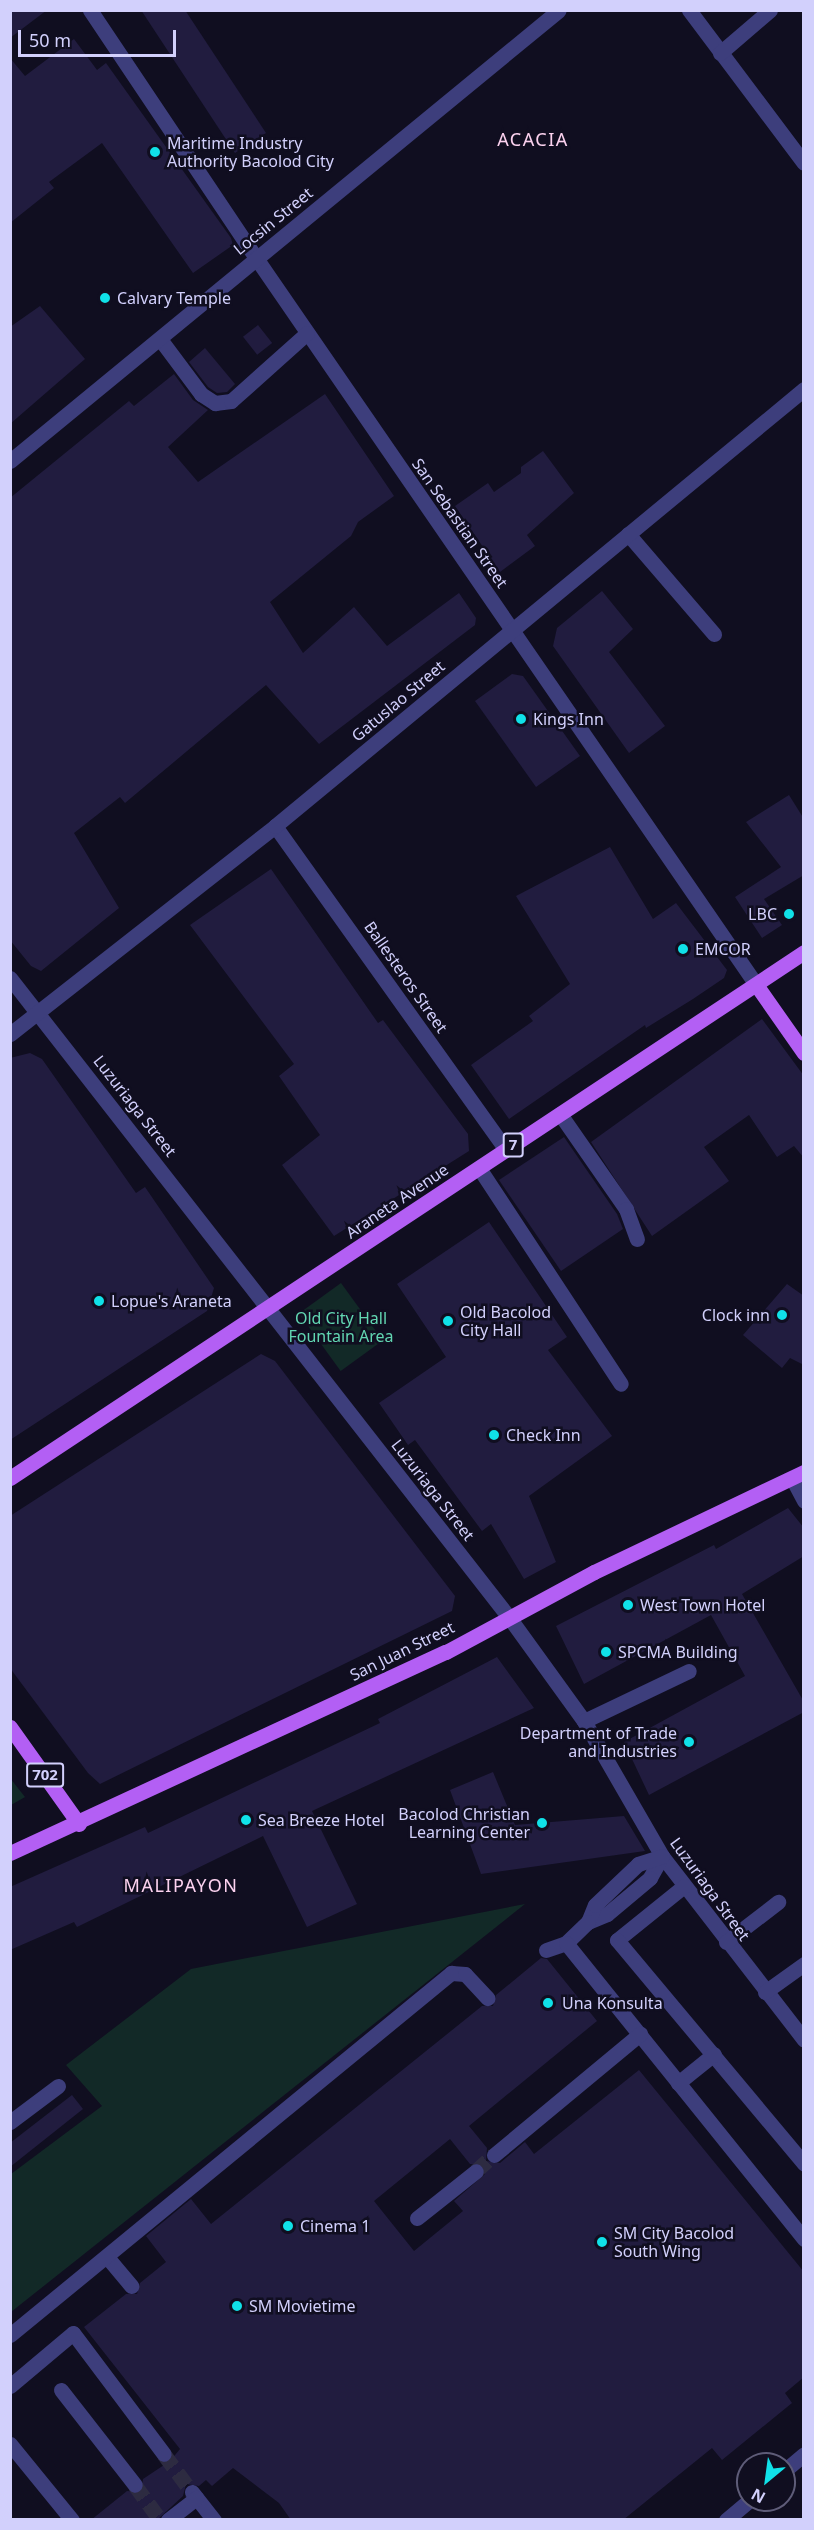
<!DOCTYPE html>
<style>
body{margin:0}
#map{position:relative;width:814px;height:2530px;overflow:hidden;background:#100e20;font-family:"Noto Sans",sans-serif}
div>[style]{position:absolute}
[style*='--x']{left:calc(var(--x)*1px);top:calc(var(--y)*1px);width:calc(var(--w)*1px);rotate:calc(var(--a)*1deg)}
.green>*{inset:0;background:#122927;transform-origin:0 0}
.building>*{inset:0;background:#211c3f;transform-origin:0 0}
.minor-tunnel>*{height:15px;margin-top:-7.5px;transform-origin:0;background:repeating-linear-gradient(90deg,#2d2b41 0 15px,transparent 0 23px)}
.minor>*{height:15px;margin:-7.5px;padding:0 7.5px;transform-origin:7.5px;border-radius:7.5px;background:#3d3e7c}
.major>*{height:15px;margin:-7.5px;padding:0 7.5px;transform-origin:7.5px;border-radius:7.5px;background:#b35ff4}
.dots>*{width:16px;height:16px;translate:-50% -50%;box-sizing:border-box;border:3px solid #100e20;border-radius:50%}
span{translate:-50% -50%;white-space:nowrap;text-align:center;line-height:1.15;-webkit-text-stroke:5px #100e20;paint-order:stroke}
.shield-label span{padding:2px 4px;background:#100e20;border:2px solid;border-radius:4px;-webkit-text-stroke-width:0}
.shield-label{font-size:15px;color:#d2d0fc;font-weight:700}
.poi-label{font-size:16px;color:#d2d0fc}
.left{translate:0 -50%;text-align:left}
.right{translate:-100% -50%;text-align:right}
.street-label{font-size:16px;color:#d2d0fc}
.park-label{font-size:16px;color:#62d6b2}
.neighbourhood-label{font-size:18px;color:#fcd2ef;letter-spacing:1.5px}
.frame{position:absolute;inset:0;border:12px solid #d2d0fc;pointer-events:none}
.north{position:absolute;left:736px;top:2452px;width:60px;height:60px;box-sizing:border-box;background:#100e20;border:2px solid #5e5c78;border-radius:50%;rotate:209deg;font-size:16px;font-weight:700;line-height:24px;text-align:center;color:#d2d0fc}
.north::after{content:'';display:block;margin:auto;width:21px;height:27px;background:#10e1e8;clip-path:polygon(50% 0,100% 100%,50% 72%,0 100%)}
.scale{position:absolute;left:18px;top:30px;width:158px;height:27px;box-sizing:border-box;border:3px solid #d2d0fc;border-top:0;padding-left:8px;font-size:18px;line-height:21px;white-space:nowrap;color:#d2d0fc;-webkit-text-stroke:4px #100e20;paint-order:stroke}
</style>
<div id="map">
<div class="green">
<i style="left:341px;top:1283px;width:71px;height:52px;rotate:54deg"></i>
<i style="clip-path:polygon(10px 1778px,25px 1797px,11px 1805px,10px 1805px)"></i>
<i style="clip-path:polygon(525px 1904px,11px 2312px,11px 2174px,102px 2106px,66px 2065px,191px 1969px)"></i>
</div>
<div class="building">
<i style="clip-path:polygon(10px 10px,47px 10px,10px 38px)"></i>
<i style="clip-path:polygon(141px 10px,185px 10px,266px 133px,235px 153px)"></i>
<i style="clip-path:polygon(74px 39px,97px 70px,106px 63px,231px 238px,233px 245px,193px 273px,102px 143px,49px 182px,54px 188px,10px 223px,10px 58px,25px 76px)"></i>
<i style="clip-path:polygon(40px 306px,85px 359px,10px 424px,10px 327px)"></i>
<i style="left:258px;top:325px;width:23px;height:19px;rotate:52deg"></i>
<i style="clip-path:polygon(205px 348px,235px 384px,227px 392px,217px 393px,208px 387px,189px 362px)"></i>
<i style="clip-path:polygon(174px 374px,193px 400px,208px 410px,168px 447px,198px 482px,325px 394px,394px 496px,358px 522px,351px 536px,270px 602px,303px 653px,354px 607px,387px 646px,459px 593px,476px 618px,475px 625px,319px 744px,266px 685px,125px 803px,120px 797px,74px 833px,119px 908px,41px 971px,31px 966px,10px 940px,10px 498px,129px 401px,134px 406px)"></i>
<i style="clip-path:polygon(543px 451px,574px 493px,527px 535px,535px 546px,500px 572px,455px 506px,488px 483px,494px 492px,521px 473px,521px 467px)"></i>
<i style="clip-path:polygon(602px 591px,633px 629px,609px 652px,665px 726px,629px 753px,553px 646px,557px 628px)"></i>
<i style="clip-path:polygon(512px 674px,523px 676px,580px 756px,536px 787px,475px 701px)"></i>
<i style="clip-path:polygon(789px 795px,804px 819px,804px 875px,764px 899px,782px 925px,762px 938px,735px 897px,781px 867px,746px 822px)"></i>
<i style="clip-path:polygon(610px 847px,653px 919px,676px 903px,727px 970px,724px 978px,693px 999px,646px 1028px,645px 1025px,509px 1119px,471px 1065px,533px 1021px,529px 1016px,570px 984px,516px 896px)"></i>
<i style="clip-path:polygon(271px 869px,378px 1023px,383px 1020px,468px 1134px,469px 1151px,334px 1236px,282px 1165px,320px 1135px,279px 1076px,294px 1064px,190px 925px)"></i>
<i style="clip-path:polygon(762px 1019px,804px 1076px,804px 1158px,794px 1146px,777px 1157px,749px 1115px,704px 1147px,729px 1181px,652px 1236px,591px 1142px)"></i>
<i style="clip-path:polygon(30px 1053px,42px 1059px,136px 1193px,145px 1187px,214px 1288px,207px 1311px,10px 1440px,10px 1058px)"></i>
<i style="clip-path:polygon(564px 1137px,617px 1214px,623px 1229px,561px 1271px,499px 1180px)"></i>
<i style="clip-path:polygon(489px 1222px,567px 1337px,548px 1350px,612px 1436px,529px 1496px,556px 1562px,524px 1579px,491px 1524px,482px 1531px,415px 1440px,408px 1445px,379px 1403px,446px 1357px,397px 1284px)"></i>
<i style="clip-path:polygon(787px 1284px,804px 1296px,804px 1365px,790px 1358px,782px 1368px,743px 1335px)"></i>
<i style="clip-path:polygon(261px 1354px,275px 1361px,455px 1596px,452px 1611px,100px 1784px,88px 1773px,10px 1668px,10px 1516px)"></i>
<i style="clip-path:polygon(788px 1508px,804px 1528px,804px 1556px,742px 1594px,804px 1702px,804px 1712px,649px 1795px,624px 1742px,745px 1676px,711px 1615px,584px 1684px,556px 1626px,714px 1545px,716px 1549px)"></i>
<i style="clip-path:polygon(497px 1657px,534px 1708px,312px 1811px,357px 1904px,307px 1927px,263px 1836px,77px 1927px,74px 1922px,10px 1950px,10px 1887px,145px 1827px,148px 1833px,380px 1723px,378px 1719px)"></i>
<i style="clip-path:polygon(493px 1772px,515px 1825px,624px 1816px,645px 1851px,481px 1874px,450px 1790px)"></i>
<i style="clip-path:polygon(evenodd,541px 1958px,547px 1959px,597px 2021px,469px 2126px,487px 2148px,486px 2161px,500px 2163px,525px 2142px,534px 2154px,639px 2070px,804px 2272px,804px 2377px,785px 2393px,792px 2403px,722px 2460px,712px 2448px,623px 2520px,291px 2520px,279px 2503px,233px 2468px,212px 2486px,206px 2480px,199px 2486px,186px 2484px,183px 2496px,157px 2520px,91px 2520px,127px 2491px,141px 2492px,143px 2479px,170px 2461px,180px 2449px,84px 2327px,126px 2294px,137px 2294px,140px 2283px,166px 2262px,146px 2236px,191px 2199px,211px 2224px,482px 2006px,493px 2006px,496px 1995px,541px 1958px,450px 2139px,470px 2164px,483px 2165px,485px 2174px,454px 2201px,463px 2211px,414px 2251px,374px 2201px,450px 2139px)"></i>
<i style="clip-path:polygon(72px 2095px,83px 2109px,10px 2167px,10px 2143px)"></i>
</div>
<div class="minor-tunnel">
<i style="--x:476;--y:2171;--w:24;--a:-42"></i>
<i style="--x:164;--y:2454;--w:47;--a:53.6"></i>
<i style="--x:135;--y:2485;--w:41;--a:54"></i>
</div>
<div class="minor">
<i style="--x:90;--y:10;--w:298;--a:56.2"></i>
<i style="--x:256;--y:258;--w:884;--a:55.46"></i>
<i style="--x:689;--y:10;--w:191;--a:53.1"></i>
<i style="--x:720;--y:53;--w:66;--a:-40.7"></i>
<i style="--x:160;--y:339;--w:69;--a:53.3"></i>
<i style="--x:201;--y:394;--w:17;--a:33"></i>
<i style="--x:215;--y:403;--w:16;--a:-7"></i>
<i style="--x:231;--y:401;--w:102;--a:-41.8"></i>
<i style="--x:10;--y:461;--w:710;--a:-39.4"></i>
<i style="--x:628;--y:534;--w:132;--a:49.3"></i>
<i style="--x:275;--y:826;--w:398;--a:54.5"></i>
<i style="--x:10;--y:978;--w:809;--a:52.03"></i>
<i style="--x:508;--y:1616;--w:130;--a:54.1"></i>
<i style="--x:584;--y:1721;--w:156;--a:60"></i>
<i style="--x:662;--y:1856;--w:232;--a:52.3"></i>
<i style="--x:10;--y:1034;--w:337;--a:-38.1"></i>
<i style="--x:275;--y:826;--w:686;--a:-39.56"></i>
<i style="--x:560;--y:1114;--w:116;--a:55.2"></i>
<i style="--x:626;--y:1209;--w:32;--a:70"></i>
<i style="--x:479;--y:1168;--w:258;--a:56.7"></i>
<i style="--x:792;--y:1478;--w:26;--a:62"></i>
<i style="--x:584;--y:1721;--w:116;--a:-25.5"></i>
<i style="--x:662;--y:1856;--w:25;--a:119"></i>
<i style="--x:650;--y:1878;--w:56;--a:140.1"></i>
<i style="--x:607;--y:1914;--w:21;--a:157"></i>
<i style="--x:588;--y:1922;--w:18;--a:-68"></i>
<i style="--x:595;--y:1905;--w:59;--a:-43.6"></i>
<i style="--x:638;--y:1864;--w:25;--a:-18"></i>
<i style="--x:684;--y:1886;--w:86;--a:141.1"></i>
<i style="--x:617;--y:1940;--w:292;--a:50.1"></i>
<i style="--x:726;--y:1942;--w:66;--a:-37.6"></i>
<i style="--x:566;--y:1943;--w:30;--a:-44"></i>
<i style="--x:546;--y:1950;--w:21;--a:-19"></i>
<i style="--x:566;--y:1943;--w:380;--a:51.2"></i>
<i style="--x:765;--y:1992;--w:48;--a:-35.7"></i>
<i style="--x:678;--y:2083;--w:46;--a:-38.9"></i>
<i style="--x:10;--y:2122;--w:60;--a:-36.9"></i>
<i style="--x:494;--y:2155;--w:190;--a:-39.7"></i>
<i style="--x:417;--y:2218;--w:75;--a:-38.5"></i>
<i style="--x:107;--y:2257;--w:38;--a:50"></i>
<i style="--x:10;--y:2335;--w:571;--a:-39.38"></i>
<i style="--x:451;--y:1973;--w:14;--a:4"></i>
<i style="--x:465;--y:1974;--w:33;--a:47"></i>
<i style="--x:10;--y:2386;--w:82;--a:-40.1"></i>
<i style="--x:73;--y:2333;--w:151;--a:53.1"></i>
<i style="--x:61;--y:2390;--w:120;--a:52.1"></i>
<i style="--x:10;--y:2444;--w:98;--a:50.8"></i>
<i style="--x:784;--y:2471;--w:26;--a:-40"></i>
<i style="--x:192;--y:2492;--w:36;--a:52"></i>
<i style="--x:168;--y:2520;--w:36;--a:-38"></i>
<i style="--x:726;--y:2520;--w:31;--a:-40"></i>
</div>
<div class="major">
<i style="--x:757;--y:986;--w:82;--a:55"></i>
<i style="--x:10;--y:1478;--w:952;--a:-33.52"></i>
<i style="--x:10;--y:1727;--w:119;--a:54.6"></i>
<i style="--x:10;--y:1853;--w:480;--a:-24.8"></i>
<i style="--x:446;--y:1652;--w:168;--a:-28.4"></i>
<i style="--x:594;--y:1572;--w:233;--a:-25.5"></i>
</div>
<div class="dots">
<i style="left:155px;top:152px;background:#10e1e8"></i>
<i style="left:105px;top:298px;background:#10e1e8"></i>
<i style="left:521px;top:719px;background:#10e1e8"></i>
<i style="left:789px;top:914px;background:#10e1e8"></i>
<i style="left:683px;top:949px;background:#10e1e8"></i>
<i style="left:99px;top:1301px;background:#10e1e8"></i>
<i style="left:782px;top:1315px;background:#10e1e8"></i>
<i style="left:448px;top:1321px;background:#10e1e8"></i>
<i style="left:494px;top:1435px;background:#10e1e8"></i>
<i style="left:628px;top:1605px;background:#10e1e8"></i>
<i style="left:606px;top:1652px;background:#10e1e8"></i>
<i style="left:689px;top:1742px;background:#10e1e8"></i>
<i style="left:246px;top:1820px;background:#10e1e8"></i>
<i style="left:542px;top:1823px;background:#10e1e8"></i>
<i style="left:548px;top:2003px;background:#10e1e8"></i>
<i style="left:288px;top:2226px;background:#10e1e8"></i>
<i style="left:602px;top:2242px;background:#10e1e8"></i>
<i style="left:237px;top:2306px;background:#10e1e8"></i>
</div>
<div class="shield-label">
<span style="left:513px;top:1145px">7</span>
<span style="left:45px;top:1775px">702</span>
</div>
<div class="poi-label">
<span class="left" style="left:167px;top:152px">Maritime Industry<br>Authority Bacolod City</span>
<span class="left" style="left:117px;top:298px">Calvary Temple</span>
<span class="left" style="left:533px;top:719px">Kings Inn</span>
<span class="right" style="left:777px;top:914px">LBC</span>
<span class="left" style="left:695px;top:949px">EMCOR</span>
<span class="left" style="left:111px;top:1301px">Lopue's Araneta</span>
<span class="left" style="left:460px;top:1321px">Old Bacolod<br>City Hall</span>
<span class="right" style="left:770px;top:1315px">Clock inn</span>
<span class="left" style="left:506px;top:1435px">Check Inn</span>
<span class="left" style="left:640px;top:1605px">West Town Hotel</span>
<span class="left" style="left:618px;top:1652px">SPCMA Building</span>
<span class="right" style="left:677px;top:1742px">Department of Trade<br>and Industries</span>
<span class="right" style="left:530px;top:1823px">Bacolod Christian<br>Learning Center</span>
<span class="left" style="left:258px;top:1820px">Sea Breeze Hotel</span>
<span class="left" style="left:562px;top:2003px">Una Konsulta</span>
<span class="left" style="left:300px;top:2226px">Cinema 1</span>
<span class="left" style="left:614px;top:2242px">SM City Bacolod<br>South Wing</span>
<span class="left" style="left:249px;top:2306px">SM Movietime</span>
</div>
<div class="street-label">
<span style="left:273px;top:221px;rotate:-39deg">Locsin Street</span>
<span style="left:460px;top:523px;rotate:55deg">San Sebastian Street</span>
<span style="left:398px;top:701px;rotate:-40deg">Gatuslao Street</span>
<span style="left:406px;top:977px;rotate:55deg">Ballesteros Street</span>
<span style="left:135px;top:1106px;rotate:52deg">Luzuriaga Street</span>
<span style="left:397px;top:1201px;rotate:-34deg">Araneta Avenue</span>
<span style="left:433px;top:1490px;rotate:52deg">Luzuriaga Street</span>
<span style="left:402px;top:1651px;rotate:-26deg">San Juan Street</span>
<span style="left:710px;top:1889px;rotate:54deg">Luzuriaga Street</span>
</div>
<div class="park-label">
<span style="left:341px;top:1327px">Old City Hall<br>Fountain Area</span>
</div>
<div class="neighbourhood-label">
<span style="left:533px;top:139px">ACACIA</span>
<span style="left:181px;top:1885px">MALIPAYON</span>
</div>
<div class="frame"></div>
<div class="north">N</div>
<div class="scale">50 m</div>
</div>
